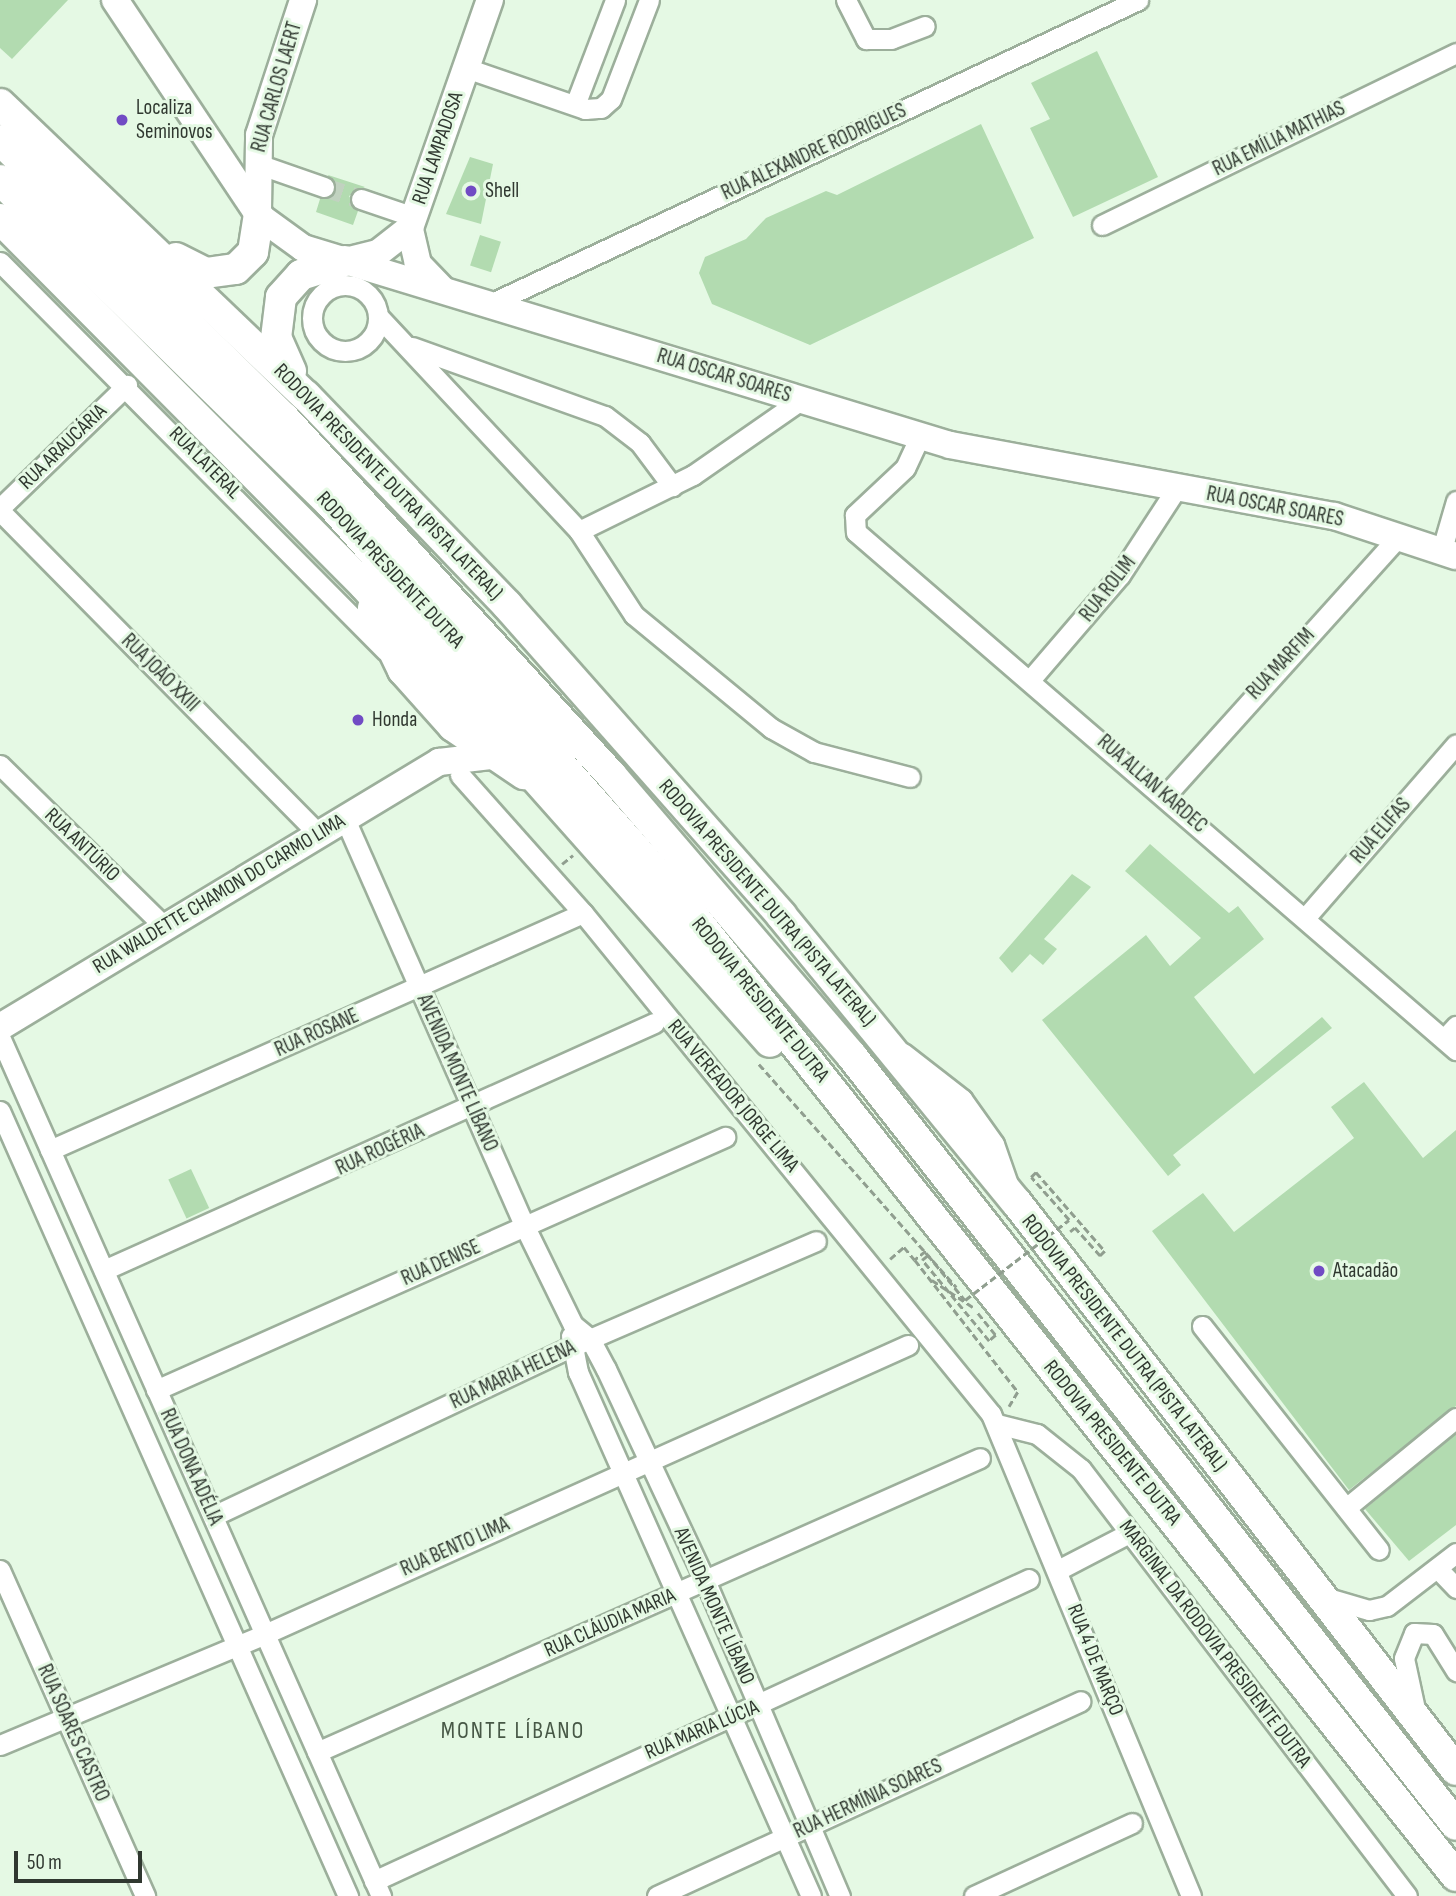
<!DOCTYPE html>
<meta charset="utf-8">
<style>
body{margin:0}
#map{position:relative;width:1456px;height:1896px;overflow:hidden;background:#e5f9e4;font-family:"Sofia Sans Condensed",sans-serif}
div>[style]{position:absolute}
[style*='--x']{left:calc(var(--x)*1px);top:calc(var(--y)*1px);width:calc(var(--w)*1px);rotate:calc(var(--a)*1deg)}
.building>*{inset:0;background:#b2dbb0;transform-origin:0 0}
.minor-tunnel>*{height:19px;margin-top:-9.5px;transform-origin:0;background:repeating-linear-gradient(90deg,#c1d2c0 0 19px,transparent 0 29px)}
.path>*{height:2.5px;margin-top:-1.25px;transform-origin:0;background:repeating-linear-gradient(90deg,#909e8f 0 7px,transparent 0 10.5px)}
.roads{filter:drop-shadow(2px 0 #9caf9b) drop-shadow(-2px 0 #9caf9b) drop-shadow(0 2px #9caf9b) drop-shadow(0 -2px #9caf9b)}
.minor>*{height:19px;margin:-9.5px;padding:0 9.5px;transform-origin:9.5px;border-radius:9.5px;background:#fff}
.minor>.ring{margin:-9.5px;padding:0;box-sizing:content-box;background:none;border:19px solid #fff;border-radius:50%}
.major>*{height:26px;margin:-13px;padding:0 13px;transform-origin:13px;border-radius:13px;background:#fff}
.highway>*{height:30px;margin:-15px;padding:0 15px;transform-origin:15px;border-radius:15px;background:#fff}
.path-bridge>*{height:2.5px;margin-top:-1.25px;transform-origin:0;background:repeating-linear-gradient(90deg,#909e8f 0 7px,transparent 0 10.5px)}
.dots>*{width:19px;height:19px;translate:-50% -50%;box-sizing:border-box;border:4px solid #e5f9e4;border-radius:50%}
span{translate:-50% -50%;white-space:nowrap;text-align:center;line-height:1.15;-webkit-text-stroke:6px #e5f9e4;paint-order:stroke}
.street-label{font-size:21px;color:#303830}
.poi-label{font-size:21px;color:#303830}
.left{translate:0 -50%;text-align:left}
.quarter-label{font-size:24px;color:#475846;letter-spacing:2px}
.scale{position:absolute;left:14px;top:1851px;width:128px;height:32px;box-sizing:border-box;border:4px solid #303830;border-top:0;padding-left:9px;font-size:21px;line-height:24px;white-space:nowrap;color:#303830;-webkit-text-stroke:5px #e5f9e4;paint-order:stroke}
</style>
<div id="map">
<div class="building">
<i style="clip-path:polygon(0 0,68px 0,12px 59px,0 48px)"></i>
<i style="clip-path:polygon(1097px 51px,1158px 177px,1073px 217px,1030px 128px,1050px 119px,1031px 83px)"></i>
<i style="clip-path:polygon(981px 124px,1034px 238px,810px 345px,712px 304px,699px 273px,705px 257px,746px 239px,766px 218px,826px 191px,837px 195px)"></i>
<i style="clip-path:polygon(470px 157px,493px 164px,481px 224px,446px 214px)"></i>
<i style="clip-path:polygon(328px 175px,365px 187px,349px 196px,358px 211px,353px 225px,316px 212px,320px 199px,335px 192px)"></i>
<i style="left:480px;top:235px;width:22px;height:32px;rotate:18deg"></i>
<i style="clip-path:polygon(1150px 844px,1229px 913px,1238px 906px,1264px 939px,1194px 997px,1254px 1074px,1322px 1017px,1332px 1028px,1173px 1155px,1181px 1165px,1168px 1176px,1042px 1020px,1146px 935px,1170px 966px,1201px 938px,1125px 871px)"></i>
<i style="clip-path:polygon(1072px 874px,1091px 887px,1044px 939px,1057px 949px,1043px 965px,1030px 954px,1012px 973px,999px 958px)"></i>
<i style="clip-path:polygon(1364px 1082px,1423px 1158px,1456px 1130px,1456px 1406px,1349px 1490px,1152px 1231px,1203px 1193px,1234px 1232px,1354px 1138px,1331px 1107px)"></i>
<i style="left:191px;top:1169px;width:43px;height:25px;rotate:65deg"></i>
<i style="clip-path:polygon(1456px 1434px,1456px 1525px,1409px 1561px,1365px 1509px)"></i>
</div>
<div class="minor-tunnel">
<i style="--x:324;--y:187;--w:39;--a:18"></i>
</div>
<div class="path">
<i style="--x:562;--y:864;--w:14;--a:-39"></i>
<i style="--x:759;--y:1064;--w:298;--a:48.5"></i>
<i style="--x:1069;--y:1220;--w:57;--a:-131.5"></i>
<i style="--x:1031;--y:1177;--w:7;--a:-45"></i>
<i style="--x:1036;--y:1172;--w:105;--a:48.9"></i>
<i style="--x:1105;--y:1251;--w:7;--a:135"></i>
<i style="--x:1100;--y:1256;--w:38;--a:-132"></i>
<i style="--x:1075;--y:1228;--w:6;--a:141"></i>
<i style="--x:926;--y:1251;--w:14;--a:141"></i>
<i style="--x:915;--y:1260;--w:167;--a:52"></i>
<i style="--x:1018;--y:1392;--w:17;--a:121"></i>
<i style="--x:890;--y:1259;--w:18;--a:-41"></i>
<i style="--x:904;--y:1247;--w:17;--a:50"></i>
<i style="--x:932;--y:1280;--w:49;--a:33.4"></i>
</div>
<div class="roads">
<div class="minor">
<i style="--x:846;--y:0;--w:44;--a:62.9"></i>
<i style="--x:866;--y:39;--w:25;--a:0"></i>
<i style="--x:891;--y:39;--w:36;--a:-21"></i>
<i style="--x:466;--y:68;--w:126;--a:19"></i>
<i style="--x:585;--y:109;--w:16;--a:-4"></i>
<i style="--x:601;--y:108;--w:13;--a:-42"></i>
<i style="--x:611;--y:99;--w:106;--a:-69"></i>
<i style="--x:575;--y:105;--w:112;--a:-69.1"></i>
<i style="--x:255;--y:163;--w:73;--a:19.2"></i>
<i style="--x:361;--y:199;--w:56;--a:18.8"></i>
<i style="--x:1102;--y:225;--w:394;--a:-25.9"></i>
<i style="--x:0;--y:262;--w:548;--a:45.22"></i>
<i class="ring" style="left:312px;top:285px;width:47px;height:47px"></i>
<i style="--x:490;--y:304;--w:716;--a:-25.13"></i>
<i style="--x:378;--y:316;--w:294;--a:46.9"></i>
<i style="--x:579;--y:531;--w:127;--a:-26.2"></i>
<i style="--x:693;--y:475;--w:131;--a:-34.8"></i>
<i style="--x:412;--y:347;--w:205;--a:19.7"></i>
<i style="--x:605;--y:416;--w:44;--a:37.6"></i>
<i style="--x:640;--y:443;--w:54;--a:53.3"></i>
<i style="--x:920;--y:436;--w:35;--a:115"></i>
<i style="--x:905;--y:468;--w:69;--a:136.8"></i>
<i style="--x:855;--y:515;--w:17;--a:87"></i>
<i style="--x:856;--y:532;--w:793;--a:40.81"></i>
<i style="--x:0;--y:508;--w:177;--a:-44.1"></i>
<i style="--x:0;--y:511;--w:454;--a:45.4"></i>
<i style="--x:579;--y:531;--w:100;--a:56.8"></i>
<i style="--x:634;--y:615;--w:178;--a:39.5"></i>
<i style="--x:771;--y:728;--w:49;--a:29.2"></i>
<i style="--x:814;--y:752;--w:99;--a:14.6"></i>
<i style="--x:1442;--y:549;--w:50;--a:-73.7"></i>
<i style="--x:1030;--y:680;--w:138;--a:-49.4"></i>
<i style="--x:1120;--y:575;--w:103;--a:-56.9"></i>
<i style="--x:0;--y:765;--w:230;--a:44.5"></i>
<i style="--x:460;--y:775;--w:185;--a:48.3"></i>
<i style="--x:583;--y:913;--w:646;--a:50.84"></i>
<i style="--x:991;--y:1414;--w:522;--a:67.46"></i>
<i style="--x:1165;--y:796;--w:351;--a:-48"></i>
<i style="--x:345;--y:819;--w:444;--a:66.2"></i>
<i style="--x:524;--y:1225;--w:111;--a:63.9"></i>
<i style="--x:573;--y:1325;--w:22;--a:39"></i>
<i style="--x:590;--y:1339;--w:34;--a:62"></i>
<i style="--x:606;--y:1369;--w:233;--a:64.9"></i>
<i style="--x:705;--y:1580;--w:344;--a:66.9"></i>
<i style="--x:1305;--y:918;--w:230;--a:-49"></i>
<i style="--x:0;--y:1037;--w:940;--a:66.08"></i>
<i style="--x:1444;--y:1039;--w:18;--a:-47"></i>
<i style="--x:903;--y:1053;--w:75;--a:37.9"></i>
<i style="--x:962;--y:1099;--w:55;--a:54.6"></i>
<i style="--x:994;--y:1144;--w:42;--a:70.7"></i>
<i style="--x:0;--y:1111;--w:859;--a:66.09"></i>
<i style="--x:50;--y:1150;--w:583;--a:-23.97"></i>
<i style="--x:104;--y:1270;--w:603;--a:-24.18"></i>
<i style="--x:1202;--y:1326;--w:285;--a:51.7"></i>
<i style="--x:571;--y:1336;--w:37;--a:79"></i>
<i style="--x:578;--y:1372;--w:573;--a:66.03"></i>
<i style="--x:156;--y:1390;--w:623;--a:-23.97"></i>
<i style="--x:997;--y:1424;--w:41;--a:14"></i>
<i style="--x:1037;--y:1434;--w:56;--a:38.5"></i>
<i style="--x:1081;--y:1469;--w:537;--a:52.64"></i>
<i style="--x:1346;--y:1508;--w:142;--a:-39.3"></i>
<i style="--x:213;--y:1516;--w:394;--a:-25.3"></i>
<i style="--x:569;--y:1348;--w:269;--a:-23.4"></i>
<i style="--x:1437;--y:1568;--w:28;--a:46"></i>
<i style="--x:0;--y:1570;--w:357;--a:66"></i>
<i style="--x:1058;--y:1570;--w:80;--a:-27.5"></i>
<i style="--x:1324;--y:1597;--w:47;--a:16.1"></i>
<i style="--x:1369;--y:1610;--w:18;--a:-13"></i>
<i style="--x:1387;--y:1606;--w:87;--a:-37.5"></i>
<i style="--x:1415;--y:1709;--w:52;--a:-102.2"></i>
<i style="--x:1404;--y:1658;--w:27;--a:-68"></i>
<i style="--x:1414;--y:1633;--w:19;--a:3"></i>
<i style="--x:1433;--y:1634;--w:44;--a:58.1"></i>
<i style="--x:0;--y:1745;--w:287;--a:-22.7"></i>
<i style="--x:265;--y:1634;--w:705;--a:-24.2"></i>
<i style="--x:317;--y:1752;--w:725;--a:-23.91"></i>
<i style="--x:374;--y:1881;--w:721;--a:-24.75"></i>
<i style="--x:657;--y:1896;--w:466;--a:-24.7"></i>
<i style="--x:974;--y:1896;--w:174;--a:-24.8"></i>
</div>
<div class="major">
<i style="--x:115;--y:0;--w:260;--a:56.3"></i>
<i style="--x:259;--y:216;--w:54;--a:36"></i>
<i style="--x:303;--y:248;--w:676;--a:16.93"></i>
<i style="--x:950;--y:445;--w:391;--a:10.5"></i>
<i style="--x:1334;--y:516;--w:128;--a:18.2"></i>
<i style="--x:258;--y:211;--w:76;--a:-89.2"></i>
<i style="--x:259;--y:135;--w:142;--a:-71.9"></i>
<i style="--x:345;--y:261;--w:34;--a:-14"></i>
<i style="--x:378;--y:253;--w:41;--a:-38"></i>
<i style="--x:442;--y:289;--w:35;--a:-134"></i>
<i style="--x:418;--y:264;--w:37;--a:-103"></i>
<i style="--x:410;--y:228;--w:242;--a:-70.7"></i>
<i style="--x:0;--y:1027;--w:513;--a:-31.12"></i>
<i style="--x:439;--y:762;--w:52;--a:-6.6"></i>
</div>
<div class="highway">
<i style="--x:0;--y:104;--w:423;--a:43.7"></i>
<i style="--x:306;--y:396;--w:290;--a:46.1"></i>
<i style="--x:507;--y:605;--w:414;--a:48.5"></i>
<i style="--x:781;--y:915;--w:372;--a:50.7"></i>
<i style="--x:1017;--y:1203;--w:717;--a:52.25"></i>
<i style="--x:0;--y:140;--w:397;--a:44.4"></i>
<i style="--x:284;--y:418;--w:484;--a:47.5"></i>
<i style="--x:611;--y:775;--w:369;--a:49.4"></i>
<i style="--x:851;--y:1055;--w:979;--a:51.84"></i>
<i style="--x:0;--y:180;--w:462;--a:44.4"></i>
<i style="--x:330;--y:503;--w:532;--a:48.58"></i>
<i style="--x:682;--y:902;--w:1244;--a:51.53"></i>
<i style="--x:0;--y:219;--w:516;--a:45.16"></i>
<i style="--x:364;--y:585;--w:611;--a:48.38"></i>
<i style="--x:176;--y:258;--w:34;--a:27"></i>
<i style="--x:206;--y:273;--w:30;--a:-8"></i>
<i style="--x:236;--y:269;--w:24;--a:-45"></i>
<i style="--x:253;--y:252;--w:36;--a:-81"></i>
<i style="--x:291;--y:371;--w:36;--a:-114"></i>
<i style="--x:276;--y:338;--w:41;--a:-83"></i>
<i style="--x:281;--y:297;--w:30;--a:-48"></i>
<i style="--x:301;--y:275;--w:46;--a:-17.7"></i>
<i style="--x:373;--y:608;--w:69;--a:64.2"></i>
<i style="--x:403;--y:670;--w:75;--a:48.2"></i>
<i style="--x:453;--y:726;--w:86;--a:34.1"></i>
</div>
</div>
<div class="path-bridge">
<i style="--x:978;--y:1313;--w:28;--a:51"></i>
<i style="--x:996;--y:1335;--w:9;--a:139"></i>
<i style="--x:989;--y:1341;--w:105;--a:-129.6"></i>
<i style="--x:922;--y:1260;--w:8;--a:-40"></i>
<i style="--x:928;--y:1255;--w:58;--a:50.6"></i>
<i style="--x:965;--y:1300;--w:131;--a:-37.6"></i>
</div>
<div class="dots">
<i style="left:122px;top:120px;background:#714bc4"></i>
<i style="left:471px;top:191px;background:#714bc4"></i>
<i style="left:358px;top:720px;background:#714bc4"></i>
<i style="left:1319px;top:1271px;background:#714bc4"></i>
</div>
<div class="street-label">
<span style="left:277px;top:87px;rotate:-74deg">RUA CARLOS LAERT</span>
<span style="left:1279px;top:139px;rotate:-26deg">RUA EMÍLIA MATHIAS</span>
<span style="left:438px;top:148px;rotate:-71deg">RUA LAMPADOSA</span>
<span style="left:814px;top:152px;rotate:-25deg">RUA ALEXANDRE RODRIGUES</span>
<span style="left:724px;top:376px;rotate:17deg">RUA OSCAR SOARES</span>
<span style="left:63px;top:447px;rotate:-44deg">RUA ARAUCÁRIA</span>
<span style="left:205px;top:463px;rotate:45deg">RUA LATERAL</span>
<span style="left:388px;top:482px;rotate:46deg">RODOVIA PRESIDENTE DUTRA (PISTA LATERAL)</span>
<span style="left:1275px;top:507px;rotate:11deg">RUA OSCAR SOARES</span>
<span style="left:390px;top:570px;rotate:47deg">RODOVIA PRESIDENTE DUTRA</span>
<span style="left:1108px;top:589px;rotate:-52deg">RUA ROLIM</span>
<span style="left:1281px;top:664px;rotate:-47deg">RUA MARFIM</span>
<span style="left:160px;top:673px;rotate:45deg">RUA JOÃO XXIII</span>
<span style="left:1152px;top:784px;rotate:41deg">RUA ALLAN KARDEC</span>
<span style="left:1381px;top:831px;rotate:-49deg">RUA ELIFAS</span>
<span style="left:82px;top:845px;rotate:44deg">RUA ANTÚRIO</span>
<span style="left:219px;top:894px;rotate:-31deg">RUA WALDETTE CHAMON DO CARMO LIMA</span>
<span style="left:767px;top:903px;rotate:49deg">RODOVIA PRESIDENTE DUTRA (PISTA LATERAL)</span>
<span style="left:760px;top:1000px;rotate:51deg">RODOVIA PRESIDENTE DUTRA</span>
<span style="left:317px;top:1033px;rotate:-24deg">RUA ROSANE</span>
<span style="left:457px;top:1073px;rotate:66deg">AVENIDA MONTE LÍBANO</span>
<span style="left:733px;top:1096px;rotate:50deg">RUA VEREADOR JORGE LIMA</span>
<span style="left:380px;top:1150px;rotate:-25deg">RUA ROGÉRIA</span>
<span style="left:441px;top:1263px;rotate:-24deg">RUA DENISE</span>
<span style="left:1124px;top:1343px;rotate:52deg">RODOVIA PRESIDENTE DUTRA (PISTA LATERAL)</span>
<span style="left:513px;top:1375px;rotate:-25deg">RUA MARIA HELENA</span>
<span style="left:1112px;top:1443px;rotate:51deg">RODOVIA PRESIDENTE DUTRA</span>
<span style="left:191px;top:1467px;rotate:66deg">RUA DONA ADÉLIA</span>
<span style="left:455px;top:1547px;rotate:-24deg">RUA BENTO LIMA</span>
<span style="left:714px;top:1606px;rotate:66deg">AVENIDA MONTE LÍBANO</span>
<span style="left:610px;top:1623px;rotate:-24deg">RUA CLÁUDIA MARIA</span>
<span style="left:1215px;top:1644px;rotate:53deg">MARGINAL DA RODOVIA PRESIDENTE DUTRA</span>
<span style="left:1095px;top:1660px;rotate:68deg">RUA 4 DE MARÇO</span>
<span style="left:702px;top:1730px;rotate:-23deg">RUA MARIA LÚCIA</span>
<span style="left:73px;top:1733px;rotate:66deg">RUA SOARES CASTRO</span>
<span style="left:868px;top:1799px;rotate:-25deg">RUA HERMÍNIA SOARES</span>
</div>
<div class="poi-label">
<span class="left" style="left:136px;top:120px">Localiza<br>Seminovos</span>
<span class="left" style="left:485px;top:191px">Shell</span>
<span class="left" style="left:372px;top:720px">Honda</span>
<span class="left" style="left:1333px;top:1271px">Atacadão</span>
</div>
<div class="quarter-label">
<span style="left:513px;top:1731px">MONTE LÍBANO</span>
</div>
<div class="scale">50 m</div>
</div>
